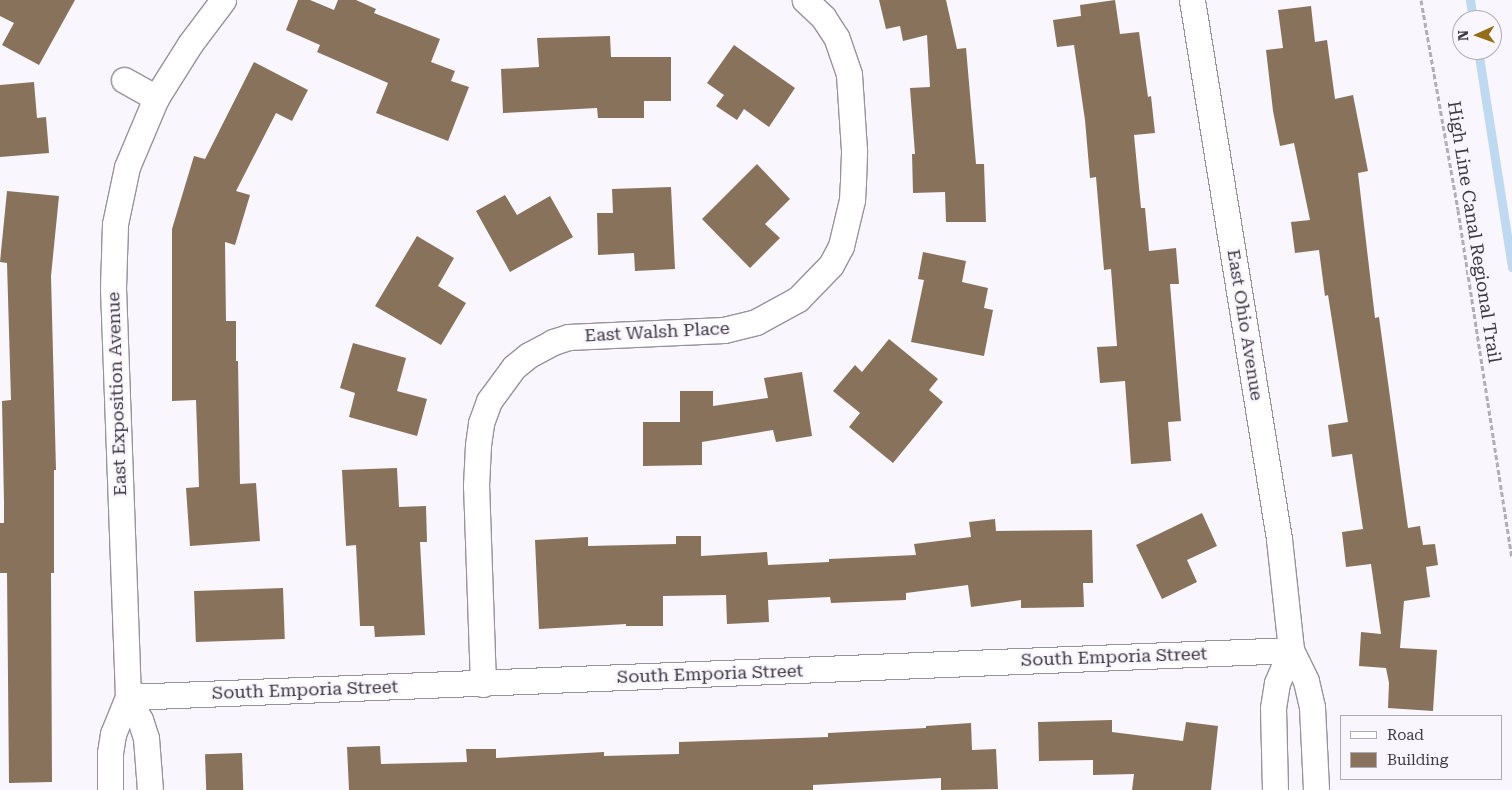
<!DOCTYPE html>
<style>
body{margin:0}
#map{position:relative;width:1512px;height:790px;overflow:hidden;background:#faf6fe;font-family:"Roboto Serif",serif}
div>[style]{position:absolute}
[style*='--x']{left:calc(var(--x)*1px);top:calc(var(--y)*1px);width:calc(var(--w)*1px);rotate:calc(var(--a)*1deg)}
.stream>*{height:9px;margin:-4.5px;padding:0 4.5px;transform-origin:4.5px;border-radius:4.5px;background:#bfd9f0}
.building>*{inset:0;background:#88725b;transform-origin:0 0}
.path>*{height:3px;margin-top:-1.5px;transform-origin:0;background:repeating-linear-gradient(90deg,#b1aeb4 0 5px,transparent 0 7.5px)}
.roads{filter:drop-shadow(1px 0 #98929d) drop-shadow(-1px 0 #98929d) drop-shadow(0 1px #98929d) drop-shadow(0 -1px #98929d)}
.minor>*{height:25px;margin:-12.5px;padding:0 12.5px;transform-origin:12.5px;border-radius:12.5px;background:#fff}
span{translate:-50% -50%;white-space:nowrap;text-align:center;line-height:1.15;-webkit-text-stroke:5px #faf6fe;paint-order:stroke}
.street-label{font-size:18px;color:#3d3b3f}
.legend{position:absolute;left:1340px;top:715px;width:162px;height:65px;box-sizing:border-box;background:#faf6fe;border:1px solid #aeabb2;margin:0;padding:6px 9px;list-style:none;font-size:15px;color:#3d3b3f}
.legend li{display:flex;align-items:center;gap:10px;height:25px}
.legend b{width:25px;border:1px solid #aeabb2}
.north{position:absolute;left:1452px;top:10px;width:50px;height:50px;box-sizing:border-box;background:#faf6fe;border:1px solid #aeabb2;border-radius:50%;rotate:268deg;font-size:14px;font-weight:700;line-height:20px;text-align:center;color:#3d3b3f}
.north::after{content:'';display:block;margin:auto;width:18px;height:22px;background:#946e17;clip-path:polygon(50% 0,100% 100%,50% 72%,0 100%)}
</style>
<div id="map">
<div class="stream">
<i style="--x:1470;--y:0;--w:20;--a:81"></i>
<i style="--x:1478;--y:50;--w:220;--a:81.1"></i>
</div>
<div class="building">
<i style="clip-path:polygon(0 0,75px 0,39px 65px,2px 45px,14px 23px,0 16px)"></i>
<i style="clip-path:polygon(298px 0,310px 0,334px 10px,338px 0,356px 0,376px 9px,374px 13px,440px 39px,431px 62px,455px 71px,451px 81px,469px 87px,448px 141px,376px 113px,388px 83px,317px 52px,320px 45px,286px 30px)"></i>
<i style="clip-path:polygon(879px 0,946px 0,957px 49px,966px 48px,976px 164px,984px 164px,986px 222px,946px 222px,945px 192px,913px 193px,912px 154px,915px 154px,910px 88px,930px 87px,927px 35px,903px 41px,900px 26px,886px 29px)"></i>
<i style="clip-path:polygon(1115px 0,1120px 34px,1139px 32px,1148px 97px,1151px 96px,1155px 133px,1134px 135px,1141px 208px,1145px 208px,1149px 251px,1176px 248px,1179px 284px,1170px 284px,1181px 421px,1168px 422px,1171px 461px,1131px 464px,1125px 381px,1100px 383px,1097px 347px,1117px 346px,1111px 269px,1104px 270px,1096px 177px,1090px 178px,1085px 120px,1074px 45px,1057px 47px,1053px 20px,1081px 16px,1080px 5px)"></i>
<i style="clip-path:polygon(1311px 6px,1315px 42px,1327px 40px,1335px 99px,1353px 95px,1368px 171px,1358px 173px,1375px 318px,1379px 317px,1408px 528px,1420px 526px,1423px 545px,1435px 544px,1438px 565px,1426px 567px,1430px 597px,1404px 601px,1400px 648px,1437px 650px,1433px 711px,1388px 708px,1389px 683px,1386px 668px,1359px 666px,1361px 632px,1381px 634px,1371px 564px,1346px 567px,1342px 532px,1363px 529px,1352px 454px,1332px 457px,1328px 425px,1348px 422px,1328px 295px,1325px 296px,1319px 250px,1295px 253px,1291px 222px,1310px 220px,1294px 143px,1280px 146px,1273px 111px,1266px 50px,1283px 48px,1278px 10px)"></i>
<i style="clip-path:polygon(610px 36px,611px 57px,671px 57px,671px 101px,644px 101px,644px 118px,598px 118px,597px 108px,503px 113px,501px 69px,539px 67px,537px 38px)"></i>
<i style="clip-path:polygon(734px 45px,795px 88px,769px 127px,744px 109px,737px 120px,716px 106px,724px 95px,707px 83px)"></i>
<i style="clip-path:polygon(254px 62px,308px 90px,292px 121px,276px 113px,236px 191px,250px 195px,235px 245px,225px 242px,226px 321px,236px 321px,236px 361px,238px 361px,240px 484px,256px 483px,260px 541px,190px 546px,186px 488px,199px 487px,196px 400px,172px 401px,172px 229px,194px 156px,205px 159px)"></i>
<i style="clip-path:polygon(34px 82px,37px 118px,46px 117px,49px 153px,0 157px,0 85px)"></i>
<i style="clip-path:polygon(757px 164px,790px 199px,765px 224px,780px 238px,750px 268px,702px 219px)"></i>
<i style="clip-path:polygon(671px 187px,675px 269px,635px 271px,634px 253px,598px 255px,597px 213px,613px 213px,612px 189px)"></i>
<i style="clip-path:polygon(7px 191px,59px 196px,51px 276px,56px 470px,54px 470px,54px 573px,51px 573px,52px 782px,9px 783px,7px 573px,0 573px,0 523px,4px 523px,4px 503px,2px 401px,11px 400px,7px 263px,0 262px)"></i>
<i style="clip-path:polygon(505px 195px,517px 215px,550px 196px,573px 237px,510px 272px,476px 211px)"></i>
<i style="clip-path:polygon(417px 236px,454px 258px,438px 286px,466px 303px,441px 345px,375px 306px)"></i>
<i style="clip-path:polygon(923px 252px,966px 261px,962px 282px,988px 288px,984px 308px,993px 310px,984px 356px,911px 342px,924px 280px,918px 279px)"></i>
<i style="clip-path:polygon(889px 339px,938px 379px,929px 390px,943px 402px,893px 463px,849px 427px,860px 413px,833px 391px,855px 365px,862px 372px)"></i>
<i style="clip-path:polygon(353px 343px,406px 358px,397px 391px,427px 399px,417px 436px,349px 417px,355px 393px,340px 388px)"></i>
<i style="clip-path:polygon(802px 372px,812px 436px,776px 442px,773px 430px,702px 442px,702px 465px,643px 466px,643px 422px,680px 422px,680px 391px,713px 391px,713px 406px,768px 398px,764px 378px)"></i>
<i style="clip-path:polygon(397px 468px,399px 507px,426px 506px,427px 542px,420px 542px,425px 635px,375px 637px,374px 626px,360px 626px,356px 545px,346px 546px,342px 470px)"></i>
<i style="clip-path:polygon(1202px 513px,1217px 546px,1187px 560px,1197px 582px,1162px 599px,1136px 545px)"></i>
<i style="clip-path:polygon(995px 519px,996px 531px,1092px 530px,1093px 583px,1083px 583px,1084px 607px,1021px 608px,1021px 600px,971px 607px,968px 585px,906px 593px,906px 600px,831px 603px,830px 597px,768px 600px,769px 622px,727px 624px,726px 595px,663px 596px,663px 626px,626px 626px,626px 624px,539px 629px,535px 540px,588px 537px,588px 546px,676px 544px,676px 536px,701px 536px,701px 556px,767px 552px,768px 565px,829px 562px,829px 559px,916px 555px,914px 544px,971px 537px,969px 522px)"></i>
<i style="left:283px;top:588px;width:51px;height:89px;rotate:88deg"></i>
<i style="clip-path:polygon(1112px 720px,1112px 732px,1183px 741px,1186px 722px,1218px 726px,1211px 790px,1132px 790px,1134px 774px,1093px 775px,1093px 760px,1039px 761px,1038px 722px)"></i>
<i style="clip-path:polygon(971px 723px,972px 750px,996px 749px,998px 789px,941px 790px,941px 778px,813px 785px,813px 790px,349px 790px,347px 747px,380px 746px,381px 764px,467px 762px,466px 749px,496px 749px,496px 758px,604px 752px,604px 756px,679px 754px,679px 742px,828px 737px,828px 733px,926px 728px,926px 726px)"></i>
<i style="left:242px;top:753px;width:37px;height:37px;rotate:88deg"></i>
</div>
<div class="path">
<i style="--x:1421;--y:0;--w:213;--a:80"></i>
<i style="--x:1458;--y:210;--w:352;--a:81.2"></i>
</div>
<div class="roads">
<div class="minor">
<i style="--x:1192;--y:0;--w:546;--a:80.83"></i>
<i style="--x:1279;--y:539;--w:112;--a:83.8"></i>
<i style="--x:1291;--y:650;--w:34;--a:64"></i>
<i style="--x:1306;--y:681;--w:27;--a:77"></i>
<i style="--x:1312;--y:707;--w:83;--a:87.2"></i>
<i style="--x:124;--y:80;--w:37;--a:29"></i>
<i style="--x:483;--y:684;--w:198;--a:-92"></i>
<i style="--x:476;--y:486;--w:41;--a:-87.2"></i>
<i style="--x:478;--y:445;--w:22;--a:-82"></i>
<i style="--x:481;--y:423;--w:23;--a:-70"></i>
<i style="--x:489;--y:401;--w:42;--a:-53.7"></i>
<i style="--x:514;--y:367;--w:19;--a:-39"></i>
<i style="--x:529;--y:355;--w:27;--a:-28"></i>
<i style="--x:553;--y:342;--w:16;--a:-18"></i>
<i style="--x:568;--y:337;--w:156;--a:-2.6"></i>
<i style="--x:724;--y:330;--w:33;--a:-14"></i>
<i style="--x:756;--y:322;--w:48;--a:-28.7"></i>
<i style="--x:798;--y:299;--w:47;--a:-45.9"></i>
<i style="--x:831;--y:265;--w:21;--a:-62"></i>
<i style="--x:841;--y:246;--w:47;--a:-76.6"></i>
<i style="--x:852;--y:200;--w:18;--a:-87"></i>
<i style="--x:853;--y:182;--w:32;--a:-88"></i>
<i style="--x:854;--y:150;--w:76;--a:-93.8"></i>
<i style="--x:849;--y:74;--w:39;--a:-109"></i>
<i style="--x:836;--y:37;--w:24;--a:-123"></i>
<i style="--x:823;--y:17;--w:25;--a:-137"></i>
<i style="--x:128;--y:697;--w:1164;--a:-2.31"></i>
<i style="--x:110;--y:790;--w:37;--a:-90"></i>
<i style="--x:110;--y:753;--w:19;--a:-81"></i>
<i style="--x:113;--y:734;--w:40;--a:-68"></i>
<i style="--x:150;--y:790;--w:52;--a:-94.4"></i>
<i style="--x:146;--y:738;--w:19;--a:-108"></i>
<i style="--x:140;--y:720;--w:26;--a:-118"></i>
<i style="--x:128;--y:697;--w:409;--a:-92.1"></i>
<i style="--x:113;--y:288;--w:64;--a:-88.2"></i>
<i style="--x:115;--y:224;--w:58;--a:-78.1"></i>
<i style="--x:127;--y:167;--w:75;--a:-67.2"></i>
<i style="--x:156;--y:98;--w:64;--a:-57.8"></i>
<i style="--x:190;--y:44;--w:55;--a:-53.1"></i>
<i style="--x:1275;--y:790;--w:82;--a:-91.4"></i>
<i style="--x:1273;--y:708;--w:25;--a:-81"></i>
<i style="--x:1277;--y:683;--w:36;--a:-67"></i>
</div>
</div>
<div class="street-label">
<span style="left:1474px;top:232px;rotate:81deg">High Line Canal Regional Trail</span>
<span style="left:1245px;top:325px;rotate:81deg">East Ohio Avenue</span>
<span style="left:657px;top:332px;rotate:-3deg">East Walsh Place</span>
<span style="left:117px;top:394px;rotate:-92deg">East Exposition Avenue</span>
<span style="left:1114px;top:657px;rotate:-2deg">South Emporia Street</span>
<span style="left:710px;top:674px;rotate:-2deg">South Emporia Street</span>
<span style="left:305px;top:690px;rotate:-2deg">South Emporia Street</span>
</div>
<ul class="legend">
<li><b style="height:6px;background:#fff"></b>Road</li>
<li><b style="height:14px;background:#88725b"></b>Building</li>
</ul>
<div class="north">N</div>
</div>
